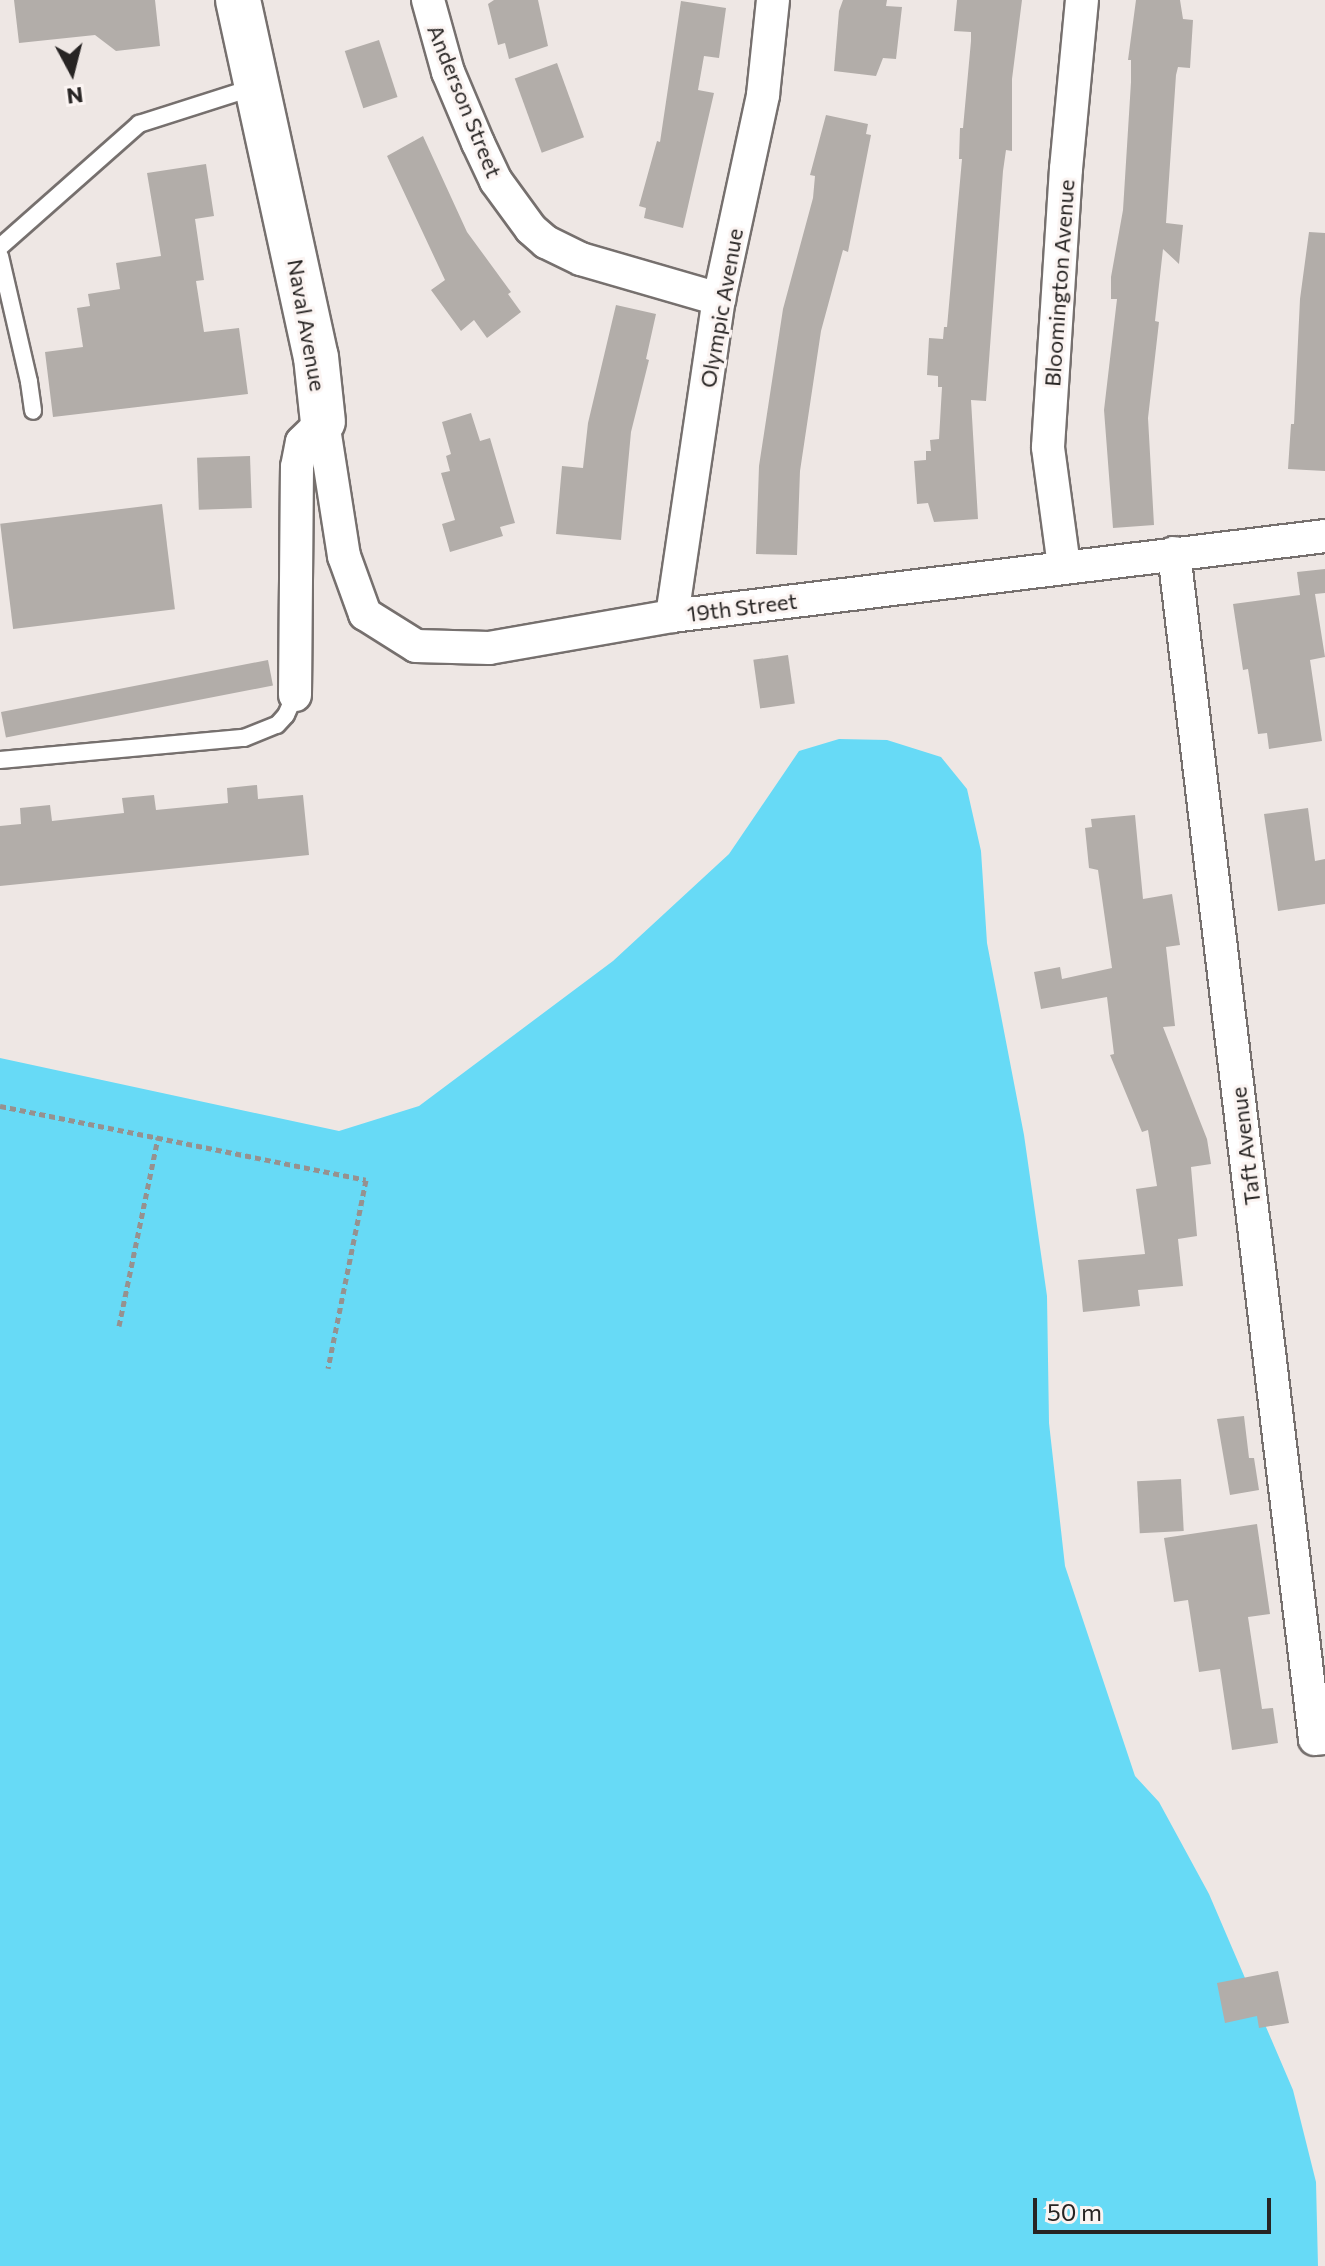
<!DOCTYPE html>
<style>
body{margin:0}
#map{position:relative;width:1325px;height:2266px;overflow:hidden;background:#eee7e4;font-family:Commissioner,sans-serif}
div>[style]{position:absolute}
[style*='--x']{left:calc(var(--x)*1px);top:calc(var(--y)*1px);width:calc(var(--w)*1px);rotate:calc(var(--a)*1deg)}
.water>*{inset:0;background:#67daf6}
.building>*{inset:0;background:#b2ada9;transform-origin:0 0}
.path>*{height:5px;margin-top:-2.5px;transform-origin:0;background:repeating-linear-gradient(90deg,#96918f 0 6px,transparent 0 10px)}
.roads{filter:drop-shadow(2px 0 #76706e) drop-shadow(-2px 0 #76706e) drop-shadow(0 2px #76706e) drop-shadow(0 -2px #76706e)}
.lane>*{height:16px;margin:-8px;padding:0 8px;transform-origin:8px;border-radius:8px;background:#fff}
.street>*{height:32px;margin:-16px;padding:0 16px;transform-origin:16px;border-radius:16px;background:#fff}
.secondary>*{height:44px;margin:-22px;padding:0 22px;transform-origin:22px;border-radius:22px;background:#fff}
span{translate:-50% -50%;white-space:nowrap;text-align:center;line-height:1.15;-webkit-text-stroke:6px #fbf4f2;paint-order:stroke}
.street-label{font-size:22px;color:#272423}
.north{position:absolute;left:32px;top:32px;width:80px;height:80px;-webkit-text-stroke:6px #fbf4f2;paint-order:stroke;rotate:173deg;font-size:22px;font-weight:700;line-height:32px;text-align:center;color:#272423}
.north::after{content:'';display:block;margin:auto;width:28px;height:36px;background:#272423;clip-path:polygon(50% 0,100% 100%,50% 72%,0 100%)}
.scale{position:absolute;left:1033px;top:2198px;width:238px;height:36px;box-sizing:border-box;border:4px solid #272423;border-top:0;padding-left:10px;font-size:24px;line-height:28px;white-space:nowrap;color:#272423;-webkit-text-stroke:6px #fbf4f2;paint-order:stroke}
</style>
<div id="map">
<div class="water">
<i style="clip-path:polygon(839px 739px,887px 740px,941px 757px,967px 789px,981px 851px,987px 943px,1024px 1135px,1047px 1296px,1049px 1423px,1065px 1566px,1135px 1776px,1159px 1802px,1209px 1894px,1293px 2090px,1316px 2182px,1318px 2266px,0 2266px,0 1058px,339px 1131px,419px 1106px,613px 961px,729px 854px,799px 751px)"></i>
</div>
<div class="building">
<i style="clip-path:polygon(14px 0,155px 0,160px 46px,116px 51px,95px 35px,19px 43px)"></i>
<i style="clip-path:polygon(494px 0,538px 0,548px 46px,509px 59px,505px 43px,498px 45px,488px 4px)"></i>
<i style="clip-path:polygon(843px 0,887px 0,886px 6px,902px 7px,896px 59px,883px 58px,876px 76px,834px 71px,839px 11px)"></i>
<i style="clip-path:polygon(957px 0,1022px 0,1012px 79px,1012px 151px,1006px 150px,1003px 171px,986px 401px,971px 400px,978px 519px,934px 522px,928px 503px,917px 504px,914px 461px,926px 460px,926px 451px,931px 451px,930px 440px,939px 439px,942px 387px,938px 387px,938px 376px,927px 375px,929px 338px,943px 339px,944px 327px,947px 327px,962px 159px,959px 159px,960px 128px,963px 128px,971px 41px,971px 32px,954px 31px)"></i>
<i style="clip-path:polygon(1136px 0,1180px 0,1183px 19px,1193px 20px,1190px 68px,1178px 67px,1176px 75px,1166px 223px,1183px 225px,1179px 264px,1163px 249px,1155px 321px,1159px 322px,1148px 418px,1154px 525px,1113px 528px,1104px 410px,1117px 299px,1111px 299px,1111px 277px,1123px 210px,1131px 82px,1131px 60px,1128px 60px)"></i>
<i style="clip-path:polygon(681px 1px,726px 8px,719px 58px,704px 56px,698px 90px,714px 93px,683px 228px,644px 218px,646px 208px,639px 206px,657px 141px,660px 142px)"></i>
<i style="left:379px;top:40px;width:60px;height:36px;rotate:72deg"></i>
<i style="left:557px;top:63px;width:79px;height:45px;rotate:70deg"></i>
<i style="clip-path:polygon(826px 115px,868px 124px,866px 134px,871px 135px,848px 252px,843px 250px,821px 331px,800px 471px,797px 555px,756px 554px,759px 466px,783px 309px,813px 198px,815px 176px,810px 175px)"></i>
<i style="clip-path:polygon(423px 136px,467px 232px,511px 292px,508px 294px,521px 312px,487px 338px,474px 320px,461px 331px,431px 290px,445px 280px,387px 156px)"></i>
<i style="clip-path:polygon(206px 164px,214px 216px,195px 219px,204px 280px,196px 281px,204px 332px,239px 328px,248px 394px,53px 417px,45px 352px,83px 347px,77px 308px,90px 306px,88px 294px,120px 289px,116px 263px,161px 256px,147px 173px)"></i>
<i style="clip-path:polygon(1309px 232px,1325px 233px,1325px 471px,1288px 469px,1291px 424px,1294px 424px,1300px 299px)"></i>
<i style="clip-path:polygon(616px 305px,656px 314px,646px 359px,649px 360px,631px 432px,621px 540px,556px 534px,562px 466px,583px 468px,588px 423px)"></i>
<i style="clip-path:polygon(471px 413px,480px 441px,490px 438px,515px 523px,500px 527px,503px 536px,450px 552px,442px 524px,455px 520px,441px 473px,450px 471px,446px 456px,451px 454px,442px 422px)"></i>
<i style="left:250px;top:456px;width:52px;height:53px;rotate:88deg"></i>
<i style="left:162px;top:504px;width:106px;height:163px;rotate:83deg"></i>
<i style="clip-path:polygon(1325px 569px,1325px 593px,1315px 594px,1325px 657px,1310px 660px,1322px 741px,1269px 749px,1267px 733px,1258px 734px,1248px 669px,1243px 670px,1233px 604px,1300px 595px,1297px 572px)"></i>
<i style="left:788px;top:655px;width:49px;height:35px;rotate:82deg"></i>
<i style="left:268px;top:660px;width:26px;height:272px;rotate:79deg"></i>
<i style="clip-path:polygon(257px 785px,258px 799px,303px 795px,309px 855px,0 886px,0 826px,21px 824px,20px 808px,50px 805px,52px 821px,124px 813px,122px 798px,154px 795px,156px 810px,228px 803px,227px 788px)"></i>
<i style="clip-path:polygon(1308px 808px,1315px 861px,1325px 859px,1325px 904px,1278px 911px,1264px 814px)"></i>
<i style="clip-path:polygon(1135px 815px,1143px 899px,1172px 894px,1180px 945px,1166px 947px,1175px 1026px,1163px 1027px,1207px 1139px,1211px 1164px,1191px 1167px,1197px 1236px,1178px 1239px,1183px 1286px,1138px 1290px,1140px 1306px,1083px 1312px,1078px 1260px,1145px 1254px,1136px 1189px,1157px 1186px,1148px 1130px,1142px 1132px,1110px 1055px,1114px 1054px,1107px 997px,1041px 1009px,1034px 972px,1060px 967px,1062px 979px,1112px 968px,1098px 870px,1089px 868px,1085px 828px,1092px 827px,1091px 819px)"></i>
<i style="clip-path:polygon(1244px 1416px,1249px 1458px,1254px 1458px,1259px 1490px,1230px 1495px,1217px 1419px)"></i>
<i style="left:1181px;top:1479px;width:52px;height:44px;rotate:87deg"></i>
<i style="clip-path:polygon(1257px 1524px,1270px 1614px,1248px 1617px,1262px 1709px,1273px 1708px,1278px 1743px,1232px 1750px,1220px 1669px,1199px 1672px,1188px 1600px,1174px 1602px,1164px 1538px)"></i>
<i style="clip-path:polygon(1278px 1971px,1289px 2023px,1259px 2028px,1257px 2016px,1225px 2023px,1217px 1983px)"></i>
</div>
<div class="path">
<i style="--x:0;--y:1106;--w:373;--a:11.4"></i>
<i style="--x:366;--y:1180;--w:192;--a:101.4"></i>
<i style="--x:119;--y:1326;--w:193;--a:-78.3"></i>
</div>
<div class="roads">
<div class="lane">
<i style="--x:0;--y:247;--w:186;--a:-41.5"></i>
<i style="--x:139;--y:124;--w:122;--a:-17.7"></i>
<i style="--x:0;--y:256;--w:129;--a:77"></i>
<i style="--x:29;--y:382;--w:29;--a:82"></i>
<i style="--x:0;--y:760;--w:245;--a:-5.2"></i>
<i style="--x:244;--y:738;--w:35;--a:-22"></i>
<i style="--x:277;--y:725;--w:13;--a:-48"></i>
<i style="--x:286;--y:715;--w:22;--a:-66"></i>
</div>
<div class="street">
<i style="--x:428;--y:0;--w:75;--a:74.5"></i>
<i style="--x:448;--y:72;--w:77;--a:67.1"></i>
<i style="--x:478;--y:143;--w:42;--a:64.7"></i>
<i style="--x:496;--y:181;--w:59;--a:53.9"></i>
<i style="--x:531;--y:229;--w:20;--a:41"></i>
<i style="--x:546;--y:242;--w:39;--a:26"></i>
<i style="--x:581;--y:259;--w:144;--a:16.2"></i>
<i style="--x:323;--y:422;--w:136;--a:81.1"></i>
<i style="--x:344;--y:556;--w:62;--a:70.1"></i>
<i style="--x:365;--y:614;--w:60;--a:32.1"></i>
<i style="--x:416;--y:646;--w:73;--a:1.6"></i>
<i style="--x:489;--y:648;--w:186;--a:-9.9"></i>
<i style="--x:672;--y:616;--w:658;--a:-6.98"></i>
<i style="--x:1174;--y:553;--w:1194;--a:83.22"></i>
<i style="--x:1315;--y:1739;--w:10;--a:-6"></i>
<i style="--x:1064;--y:566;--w:120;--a:-97.7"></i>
<i style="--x:1048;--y:447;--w:279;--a:-86.3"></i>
<i style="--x:1066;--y:169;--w:170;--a:-84.6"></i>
<i style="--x:672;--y:616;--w:320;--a:-81.6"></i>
<i style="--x:719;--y:299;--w:209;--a:-77.8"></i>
<i style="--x:763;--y:95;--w:96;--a:-84"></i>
<i style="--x:295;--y:695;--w:228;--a:-89.5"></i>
<i style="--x:297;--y:467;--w:25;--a:-79"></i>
<i style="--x:302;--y:442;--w:29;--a:-44"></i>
</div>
<div class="secondary">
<i style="--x:238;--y:0;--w:365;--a:77.7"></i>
<i style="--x:316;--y:357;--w:65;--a:83.9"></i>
</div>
</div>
<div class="street-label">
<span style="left:465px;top:101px;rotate:68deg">Anderson Street</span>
<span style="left:1059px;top:283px;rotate:-86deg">Bloomington Avenue</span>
<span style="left:721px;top:308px;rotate:-80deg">Olympic Avenue</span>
<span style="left:307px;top:325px;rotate:80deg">Naval Avenue</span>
<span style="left:742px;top:607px;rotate:-7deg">19th Street</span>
<span style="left:1245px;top:1146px;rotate:-97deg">Taft Avenue</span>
</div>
<div class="north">N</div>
<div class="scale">50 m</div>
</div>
